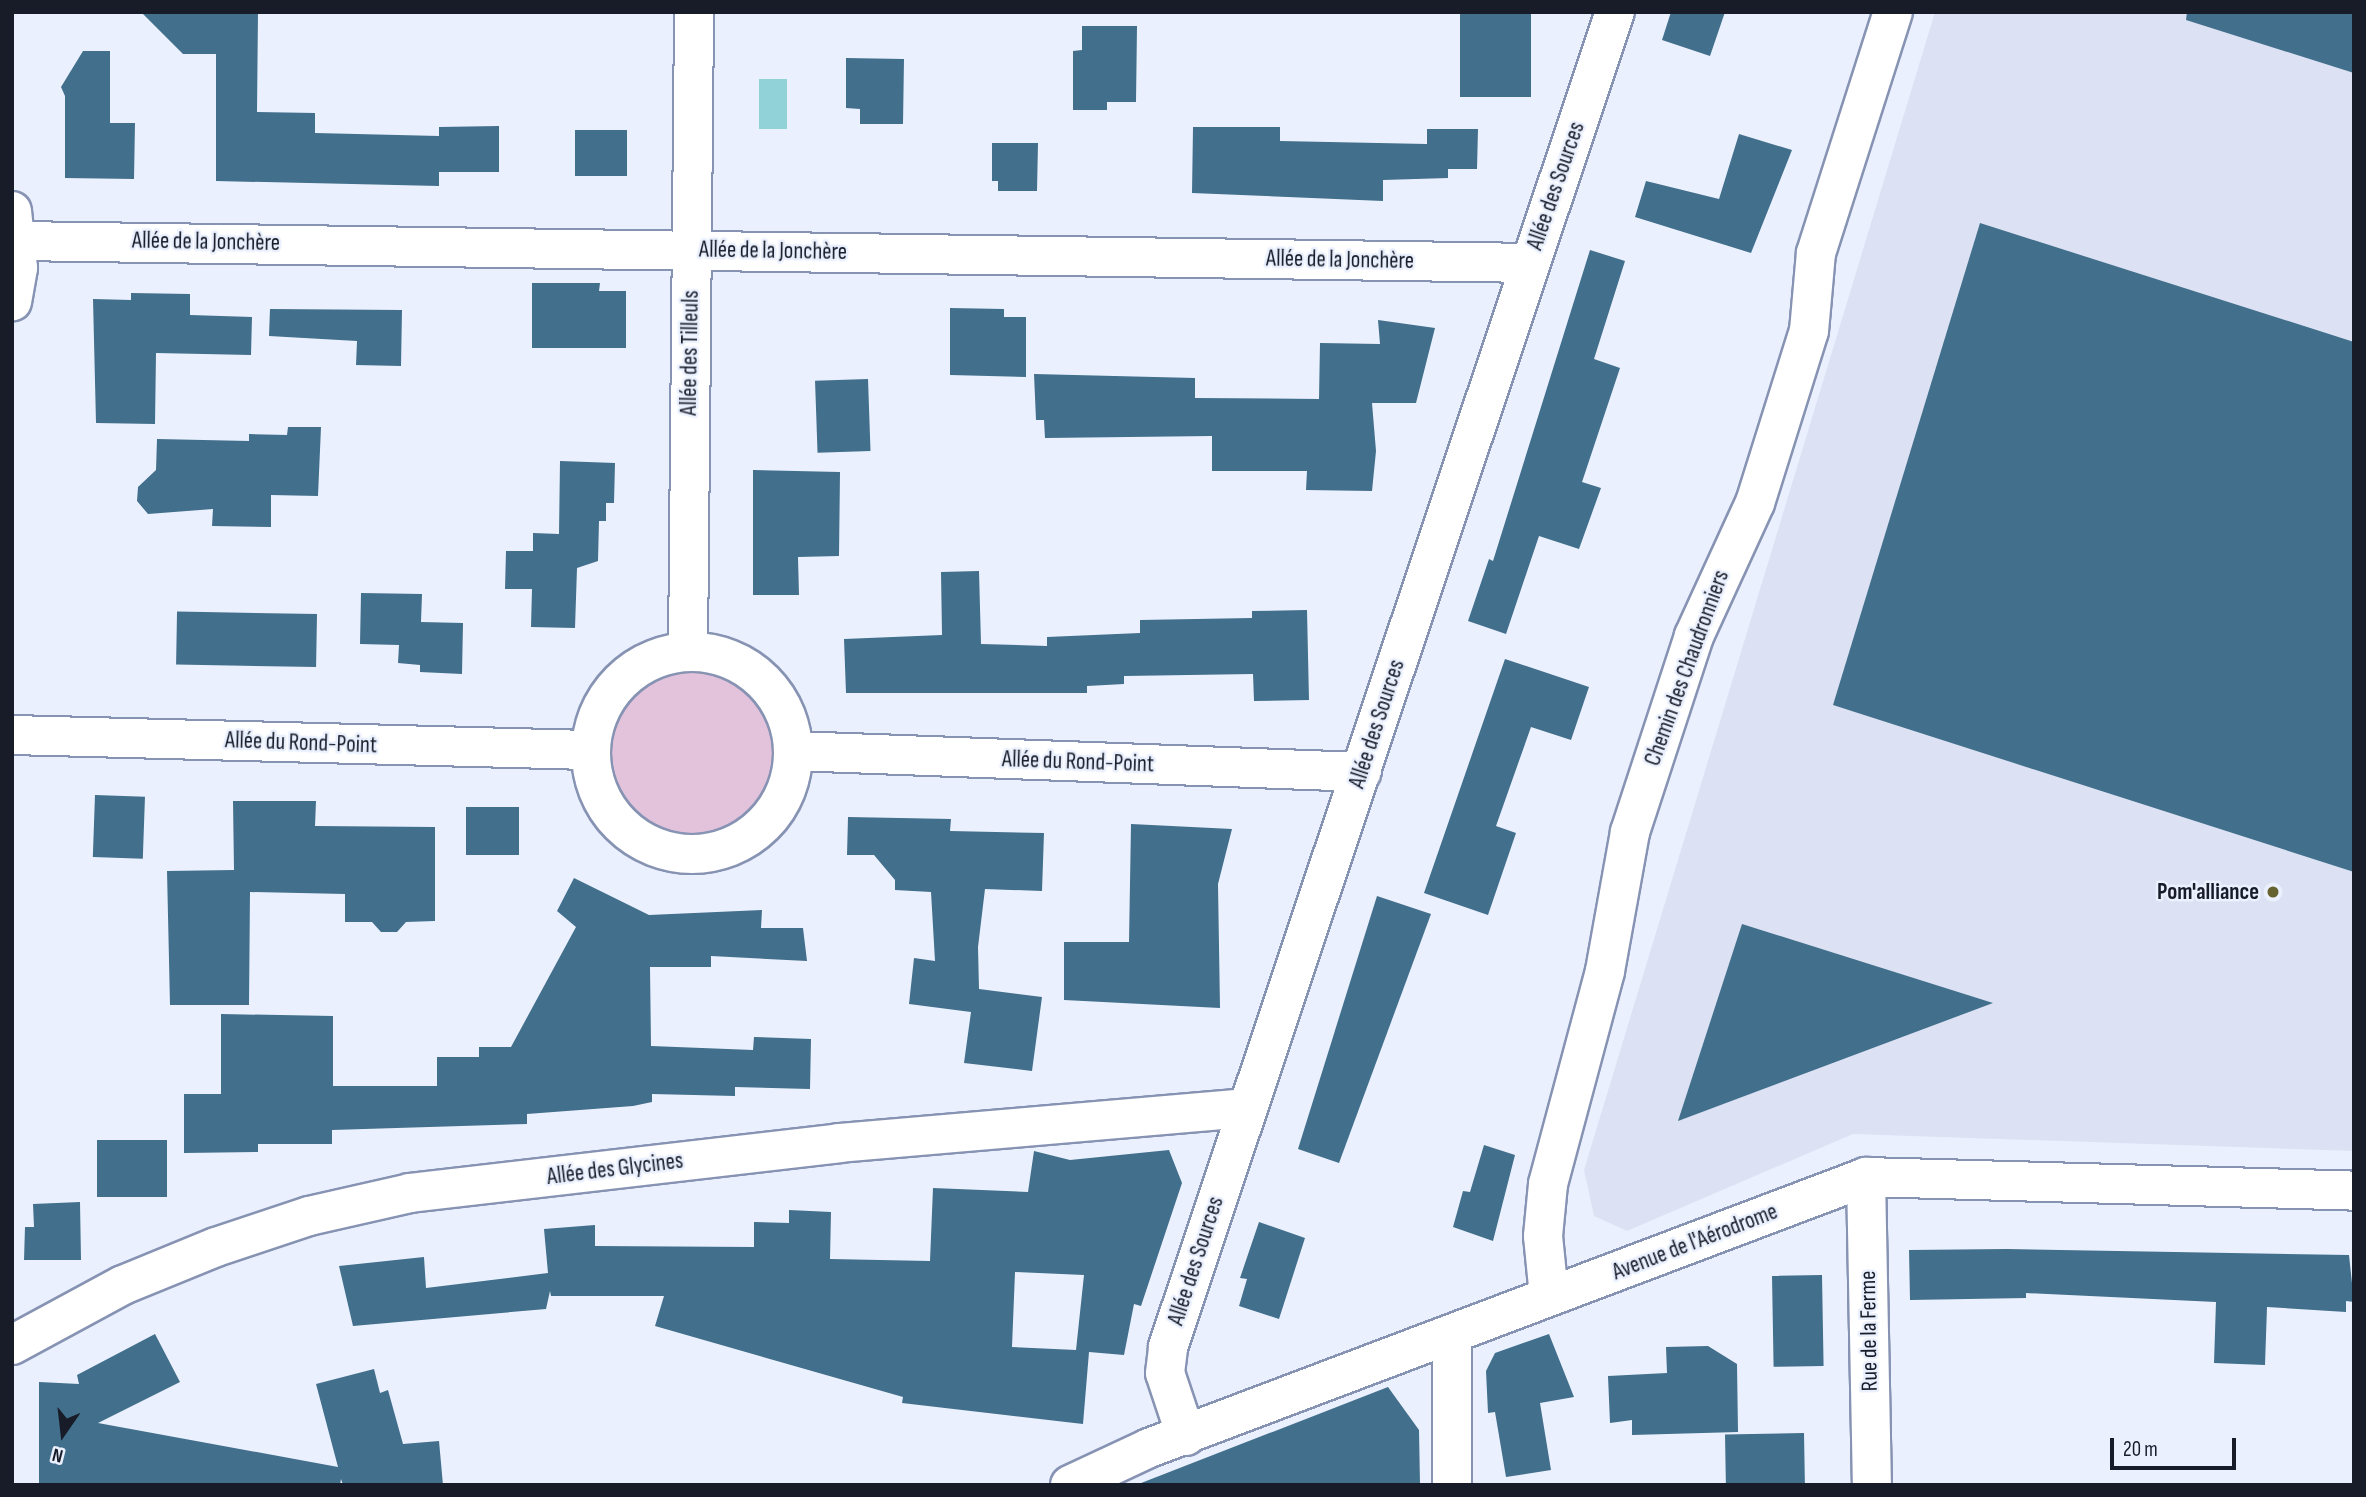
<!DOCTYPE html>
<meta charset="utf-8">
<style>
body{margin:0}
#map{position:relative;width:2366px;height:1497px;overflow:hidden;background:#eaf0fe;font-family:"Sofia Sans Condensed",sans-serif}
div>[style]{position:absolute}
[style*='--x']{left:calc(var(--x)*1px);top:calc(var(--y)*1px);width:calc(var(--w)*1px);rotate:calc(var(--a)*1deg)}
.built>*{inset:0;background:#dce2f3}
.green>*{inset:0;background:#e3c3db}
.round{border-radius:50%}
.water>*{inset:0;background:#91d2d8;transform-origin:0 0}
.building>*{inset:0;background:#426f8b;transform-origin:0 0}
.roads{filter:drop-shadow(2px 0 #8793b3) drop-shadow(-2px 0 #8793b3) drop-shadow(0 2px #8793b3) drop-shadow(0 -2px #8793b3)}
.minor>*{height:38px;margin:-19px;padding:0 19px;transform-origin:19px;border-radius:19px;background:#fff}
.minor>.ring{margin:-19px;padding:0;box-sizing:content-box;background:none;border:38px solid #fff;border-radius:50%}
.dots>*{width:19px;height:19px;translate:-50% -50%;box-sizing:border-box;border:4px solid #eaf0fe;border-radius:50%}
span{translate:-50% -50%;white-space:nowrap;text-align:center;line-height:1.15;-webkit-text-stroke:5px #eaf0fe;paint-order:stroke}
.street-label{font-size:23px;color:#181c28}
.poi-label{font-size:23px;color:#181c28;font-weight:700}
.right{translate:-100% -50%;text-align:right}
.frame{position:absolute;inset:0;border:14px solid #181c28;pointer-events:none}
.north{position:absolute;left:28px;top:1399px;width:70px;height:70px;-webkit-text-stroke:5px #eaf0fe;paint-order:stroke;rotate:194deg;font-size:19px;font-weight:700;line-height:28px;text-align:center;color:#181c28}
.north::after{content:'';display:block;margin:auto;width:24px;height:32px;background:#181c28;clip-path:polygon(50% 0,100% 100%,50% 72%,0 100%)}
.scale{position:absolute;left:2110px;top:1438px;width:126px;height:32px;box-sizing:border-box;border:4px solid #181c28;border-top:0;padding-left:9px;font-size:21px;line-height:24px;white-space:nowrap;color:#181c28;-webkit-text-stroke:5px #eaf0fe;paint-order:stroke}
</style>
<div id="map">
<div class="built">
<i style="clip-path:polygon(1935px 12px,2354px 12px,2354px 1151px,1853px 1134px,1627px 1231px,1594px 1216px,1584px 1170px)"></i>
</div>
<div class="green">
<i class="round" style="left:605px;top:667px;width:170px;height:170px"></i>
</div>
<div class="water">
<i style="left:759px;top:79px;width:28px;height:50px"></i>
</div>
<div class="building">
<i style="clip-path:polygon(141px 12px,258px 12px,257px 112px,315px 113px,315px 133px,439px 136px,439px 127px,499px 126px,499px 172px,439px 172px,439px 186px,216px 181px,216px 54px,183px 54px)"></i>
<i style="left:1460px;top:12px;width:71px;height:85px"></i>
<i style="clip-path:polygon(1671px 12px,1725px 12px,1710px 56px,1662px 40px)"></i>
<i style="clip-path:polygon(2187px 12px,2354px 12px,2354px 73px,2186px 20px)"></i>
<i style="clip-path:polygon(1082px 26px,1137px 26px,1136px 102px,1107px 102px,1107px 110px,1073px 110px,1073px 51px,1082px 50px)"></i>
<i style="clip-path:polygon(83px 51px,110px 51px,110px 123px,135px 123px,134px 179px,65px 178px,65px 96px,61px 87px)"></i>
<i style="clip-path:polygon(846px 58px,904px 59px,903px 124px,860px 124px,860px 109px,846px 108px)"></i>
<i style="clip-path:polygon(1193px 127px,1280px 127px,1280px 141px,1427px 144px,1427px 129px,1478px 129px,1477px 169px,1448px 169px,1448px 178px,1383px 180px,1383px 201px,1192px 193px)"></i>
<i style="left:575px;top:130px;width:52px;height:46px"></i>
<i style="clip-path:polygon(1739px 134px,1792px 150px,1751px 253px,1635px 217px,1646px 181px,1719px 199px)"></i>
<i style="clip-path:polygon(992px 143px,1038px 143px,1037px 191px,998px 191px,998px 181px,992px 181px)"></i>
<i style="clip-path:polygon(1980px 223px,2354px 342px,2354px 872px,1833px 705px)"></i>
<i style="clip-path:polygon(1590px 250px,1625px 261px,1594px 359px,1620px 368px,1582px 482px,1601px 488px,1579px 549px,1539px 536px,1506px 634px,1468px 621px,1489px 559px,1493px 561px)"></i>
<i style="clip-path:polygon(532px 283px,600px 283px,599px 291px,626px 291px,626px 348px,532px 348px)"></i>
<i style="clip-path:polygon(131px 293px,190px 294px,190px 315px,252px 317px,251px 355px,156px 353px,155px 424px,96px 423px,93px 299px,131px 300px)"></i>
<i style="clip-path:polygon(950px 308px,1004px 309px,1004px 317px,1026px 317px,1026px 377px,950px 375px)"></i>
<i style="clip-path:polygon(270px 309px,402px 310px,401px 366px,356px 365px,357px 341px,269px 336px)"></i>
<i style="clip-path:polygon(1378px 320px,1435px 328px,1416px 403px,1372px 403px,1376px 451px,1372px 491px,1306px 490px,1307px 471px,1212px 471px,1212px 436px,1045px 438px,1044px 420px,1036px 420px,1034px 374px,1195px 378px,1195px 398px,1319px 399px,1320px 343px,1380px 344px)"></i>
<i style="left:868px;top:379px;width:72px;height:53px;rotate:88deg"></i>
<i style="clip-path:polygon(288px 427px,321px 427px,318px 496px,271px 495px,271px 527px,212px 526px,213px 509px,148px 514px,137px 501px,138px 487px,156px 470px,157px 439px,249px 441px,249px 434px,287px 435px)"></i>
<i style="clip-path:polygon(560px 461px,615px 463px,614px 503px,606px 503px,606px 521px,599px 521px,598px 561px,577px 568px,575px 628px,531px 627px,532px 589px,505px 589px,506px 551px,533px 551px,533px 533px,559px 534px)"></i>
<i style="clip-path:polygon(753px 470px,840px 472px,839px 556px,798px 557px,799px 595px,753px 595px)"></i>
<i style="clip-path:polygon(979px 571px,981px 644px,1047px 646px,1047px 637px,1140px 633px,1140px 620px,1252px 618px,1252px 611px,1307px 610px,1309px 700px,1254px 701px,1253px 674px,1124px 676px,1124px 684px,1087px 686px,1087px 693px,846px 693px,844px 639px,942px 635px,941px 572px)"></i>
<i style="clip-path:polygon(361px 593px,422px 594px,421px 622px,463px 623px,462px 674px,420px 672px,420px 665px,398px 663px,399px 645px,360px 644px)"></i>
<i style="left:317px;top:614px;width:53px;height:140px;rotate:91deg"></i>
<i style="clip-path:polygon(1505px 659px,1589px 687px,1571px 740px,1531px 727px,1496px 826px,1516px 833px,1488px 915px,1424px 893px)"></i>
<i style="left:95px;top:795px;width:50px;height:62px;rotate:2deg"></i>
<i style="clip-path:polygon(233px 801px,316px 801px,315px 826px,435px 827px,435px 921px,406px 922px,397px 932px,381px 932px,372px 922px,345px 922px,345px 894px,250px 892px,249px 1005px,170px 1005px,167px 871px,234px 870px)"></i>
<i style="left:466px;top:807px;width:53px;height:48px"></i>
<i style="clip-path:polygon(848px 817px,951px 819px,950px 831px,1044px 833px,1042px 891px,985px 889px,978px 947px,979px 989px,1042px 997px,1032px 1071px,964px 1063px,971px 1012px,909px 1004px,914px 958px,935px 961px,931px 892px,895px 890px,895px 880px,874px 855px,847px 855px)"></i>
<i style="clip-path:polygon(1131px 824px,1232px 829px,1218px 884px,1220px 1008px,1064px 1000px,1064px 942px,1129px 942px)"></i>
<i style="clip-path:polygon(574px 878px,649px 915px,762px 910px,761px 928px,803px 928px,807px 961px,711px 956px,711px 967px,650px 967px,651px 1046px,753px 1050px,754px 1037px,811px 1039px,810px 1089px,735px 1087px,735px 1096px,652px 1094px,652px 1102px,633px 1106px,527px 1114px,527px 1124px,332px 1130px,332px 1144px,258px 1144px,258px 1152px,184px 1153px,184px 1094px,221px 1094px,221px 1014px,333px 1016px,333px 1086px,437px 1086px,437px 1057px,479px 1057px,479px 1047px,511px 1047px,576px 927px,557px 911px)"></i>
<i style="clip-path:polygon(1377px 896px,1431px 914px,1339px 1163px,1298px 1149px)"></i>
<i style="clip-path:polygon(1742px 924px,1993px 1003px,1678px 1121px)"></i>
<i style="left:97px;top:1140px;width:70px;height:57px"></i>
<i style="clip-path:polygon(1484px 1145px,1515px 1155px,1493px 1241px,1453px 1227px,1463px 1191px,1470px 1192px)"></i>
<i style="clip-path:polygon(evenodd,1169px 1150px,1182px 1183px,1141px 1306px,1134px 1304px,1124px 1355px,1089px 1352px,1083px 1424px,902px 1403px,903px 1397px,655px 1326px,664px 1296px,551px 1296px,550px 1291px,546px 1309px,353px 1326px,339px 1266px,424px 1257px,426px 1288px,548px 1273px,544px 1229px,595px 1225px,595px 1246px,754px 1247px,754px 1222px,789px 1223px,789px 1210px,831px 1212px,830px 1259px,930px 1261px,933px 1188px,1028px 1192px,1034px 1151px,1070px 1160px,1169px 1150px,1015px 1272px,1084px 1275px,1076px 1350px,1012px 1347px,1015px 1272px)"></i>
<i style="clip-path:polygon(80px 1202px,81px 1260px,24px 1260px,25px 1227px,34px 1227px,33px 1204px)"></i>
<i style="clip-path:polygon(1259px 1222px,1305px 1238px,1279px 1319px,1239px 1306px,1247px 1279px,1240px 1278px)"></i>
<i style="clip-path:polygon(2007px 1249px,2349px 1255px,2354px 1302px,2346px 1301px,2346px 1312px,2267px 1307px,2265px 1365px,2214px 1363px,2216px 1302px,2026px 1293px,2026px 1298px,1910px 1300px,1909px 1250px)"></i>
<i style="left:1822px;top:1275px;width:91px;height:50px;rotate:89deg"></i>
<i style="clip-path:polygon(155px 1334px,180px 1382px,98px 1423px,338px 1467px,316px 1384px,374px 1369px,380px 1393px,388px 1390px,403px 1444px,439px 1441px,443px 1485px,343px 1485px,341px 1479px,340px 1485px,39px 1485px,39px 1382px,79px 1384px,77px 1375px)"></i>
<i style="clip-path:polygon(1549px 1334px,1574px 1397px,1540px 1403px,1551px 1470px,1506px 1477px,1495px 1412px,1488px 1413px,1486px 1371px,1495px 1353px)"></i>
<i style="clip-path:polygon(1708px 1346px,1737px 1364px,1738px 1432px,1632px 1435px,1632px 1420px,1610px 1423px,1608px 1376px,1667px 1373px,1666px 1347px)"></i>
<i style="clip-path:polygon(1388px 1387px,1419px 1430px,1420px 1485px,1136px 1485px)"></i>
<i style="left:1804px;top:1433px;width:52px;height:79px;rotate:89deg"></i>
</div>
<div class="roads">
<div class="minor">
<i style="--x:12;--y:211;--w:57;--a:84"></i>
<i style="--x:18;--y:268;--w:34;--a:100"></i>
<i style="--x:16;--y:241;--w:1514;--a:0.83"></i>
<i style="--x:688;--y:652;--w:640;--a:-89.46"></i>
<i class="ring" style="left:591px;top:652px;width:164px;height:164px"></i>
<i style="--x:12;--y:735;--w:578;--a:1.49"></i>
<i style="--x:794;--y:751;--w:568;--a:2.12"></i>
<i style="--x:1866;--y:1177;--w:308;--a:88.9"></i>
<i style="--x:1549;--y:1296;--w:60;--a:-95.7"></i>
<i style="--x:1543;--y:1236;--w:52;--a:-84.5"></i>
<i style="--x:1548;--y:1184;--w:220;--a:-75"></i>
<i style="--x:1605;--y:971;--w:141;--a:-79.8"></i>
<i style="--x:1630;--y:832;--w:206;--a:-71.9"></i>
<i style="--x:1694;--y:636;--w:146;--a:-65.4"></i>
<i style="--x:1755;--y:503;--w:180;--a:-72.6"></i>
<i style="--x:1809;--y:331;--w:78;--a:-84.9"></i>
<i style="--x:1816;--y:253;--w:253;--a:-72.3"></i>
<i style="--x:1452;--y:1335;--w:150;--a:90"></i>
<i style="--x:12;--y:1345;--w:126;--a:-28.4"></i>
<i style="--x:123;--y:1285;--w:100;--a:-22.2"></i>
<i style="--x:216;--y:1247;--w:98;--a:-18.4"></i>
<i style="--x:309;--y:1216;--w:104;--a:-12.8"></i>
<i style="--x:410;--y:1193;--w:432;--a:-6.6"></i>
<i style="--x:839;--y:1143;--w:409;--a:-4.9"></i>
<i style="--x:1186;--y:1436;--w:66;--a:-108.4"></i>
<i style="--x:1165;--y:1373;--w:26;--a:-83"></i>
<i style="--x:1168;--y:1347;--w:1408;--a:-71.49"></i>
<i style="--x:1070;--y:1485;--w:87;--a:-25.1"></i>
<i style="--x:1149;--y:1448;--w:767;--a:-20.7"></i>
<i style="--x:1866;--y:1177;--w:488;--a:1.6"></i>
</div>
</div>
<div class="dots">
<i style="left:2273px;top:892px;background:#66622f"></i>
</div>
<div class="street-label">
<span style="left:1556px;top:186px;rotate:-71deg">Allée des Sources</span>
<span style="left:206px;top:242px;rotate:1deg">Allée de la Jonchère</span>
<span style="left:773px;top:251px;rotate:1deg">Allée de la Jonchère</span>
<span style="left:1340px;top:260px;rotate:1deg">Allée de la Jonchère</span>
<span style="left:690px;top:353px;rotate:-89deg">Allée des Tilleuls</span>
<span style="left:1687px;top:668px;rotate:-70deg">Chemin des Chaudronniers</span>
<span style="left:1377px;top:724px;rotate:-72deg">Allée des Sources</span>
<span style="left:301px;top:743px;rotate:2deg">Allée du Rond-Point</span>
<span style="left:1078px;top:762px;rotate:2deg">Allée du Rond-Point</span>
<span style="left:615px;top:1169px;rotate:-7deg">Allée des Glycines</span>
<span style="left:1695px;top:1242px;rotate:-21deg">Avenue de l'Aérodrome</span>
<span style="left:1196px;top:1261px;rotate:-72deg">Allée des Sources</span>
<span style="left:1869px;top:1331px;rotate:-91deg">Rue de la Ferme</span>
</div>
<div class="poi-label">
<span class="right" style="left:2259px;top:892px">Pom'alliance</span>
</div>
<div class="frame"></div>
<div class="north">N</div>
<div class="scale">20 m</div>
</div>
